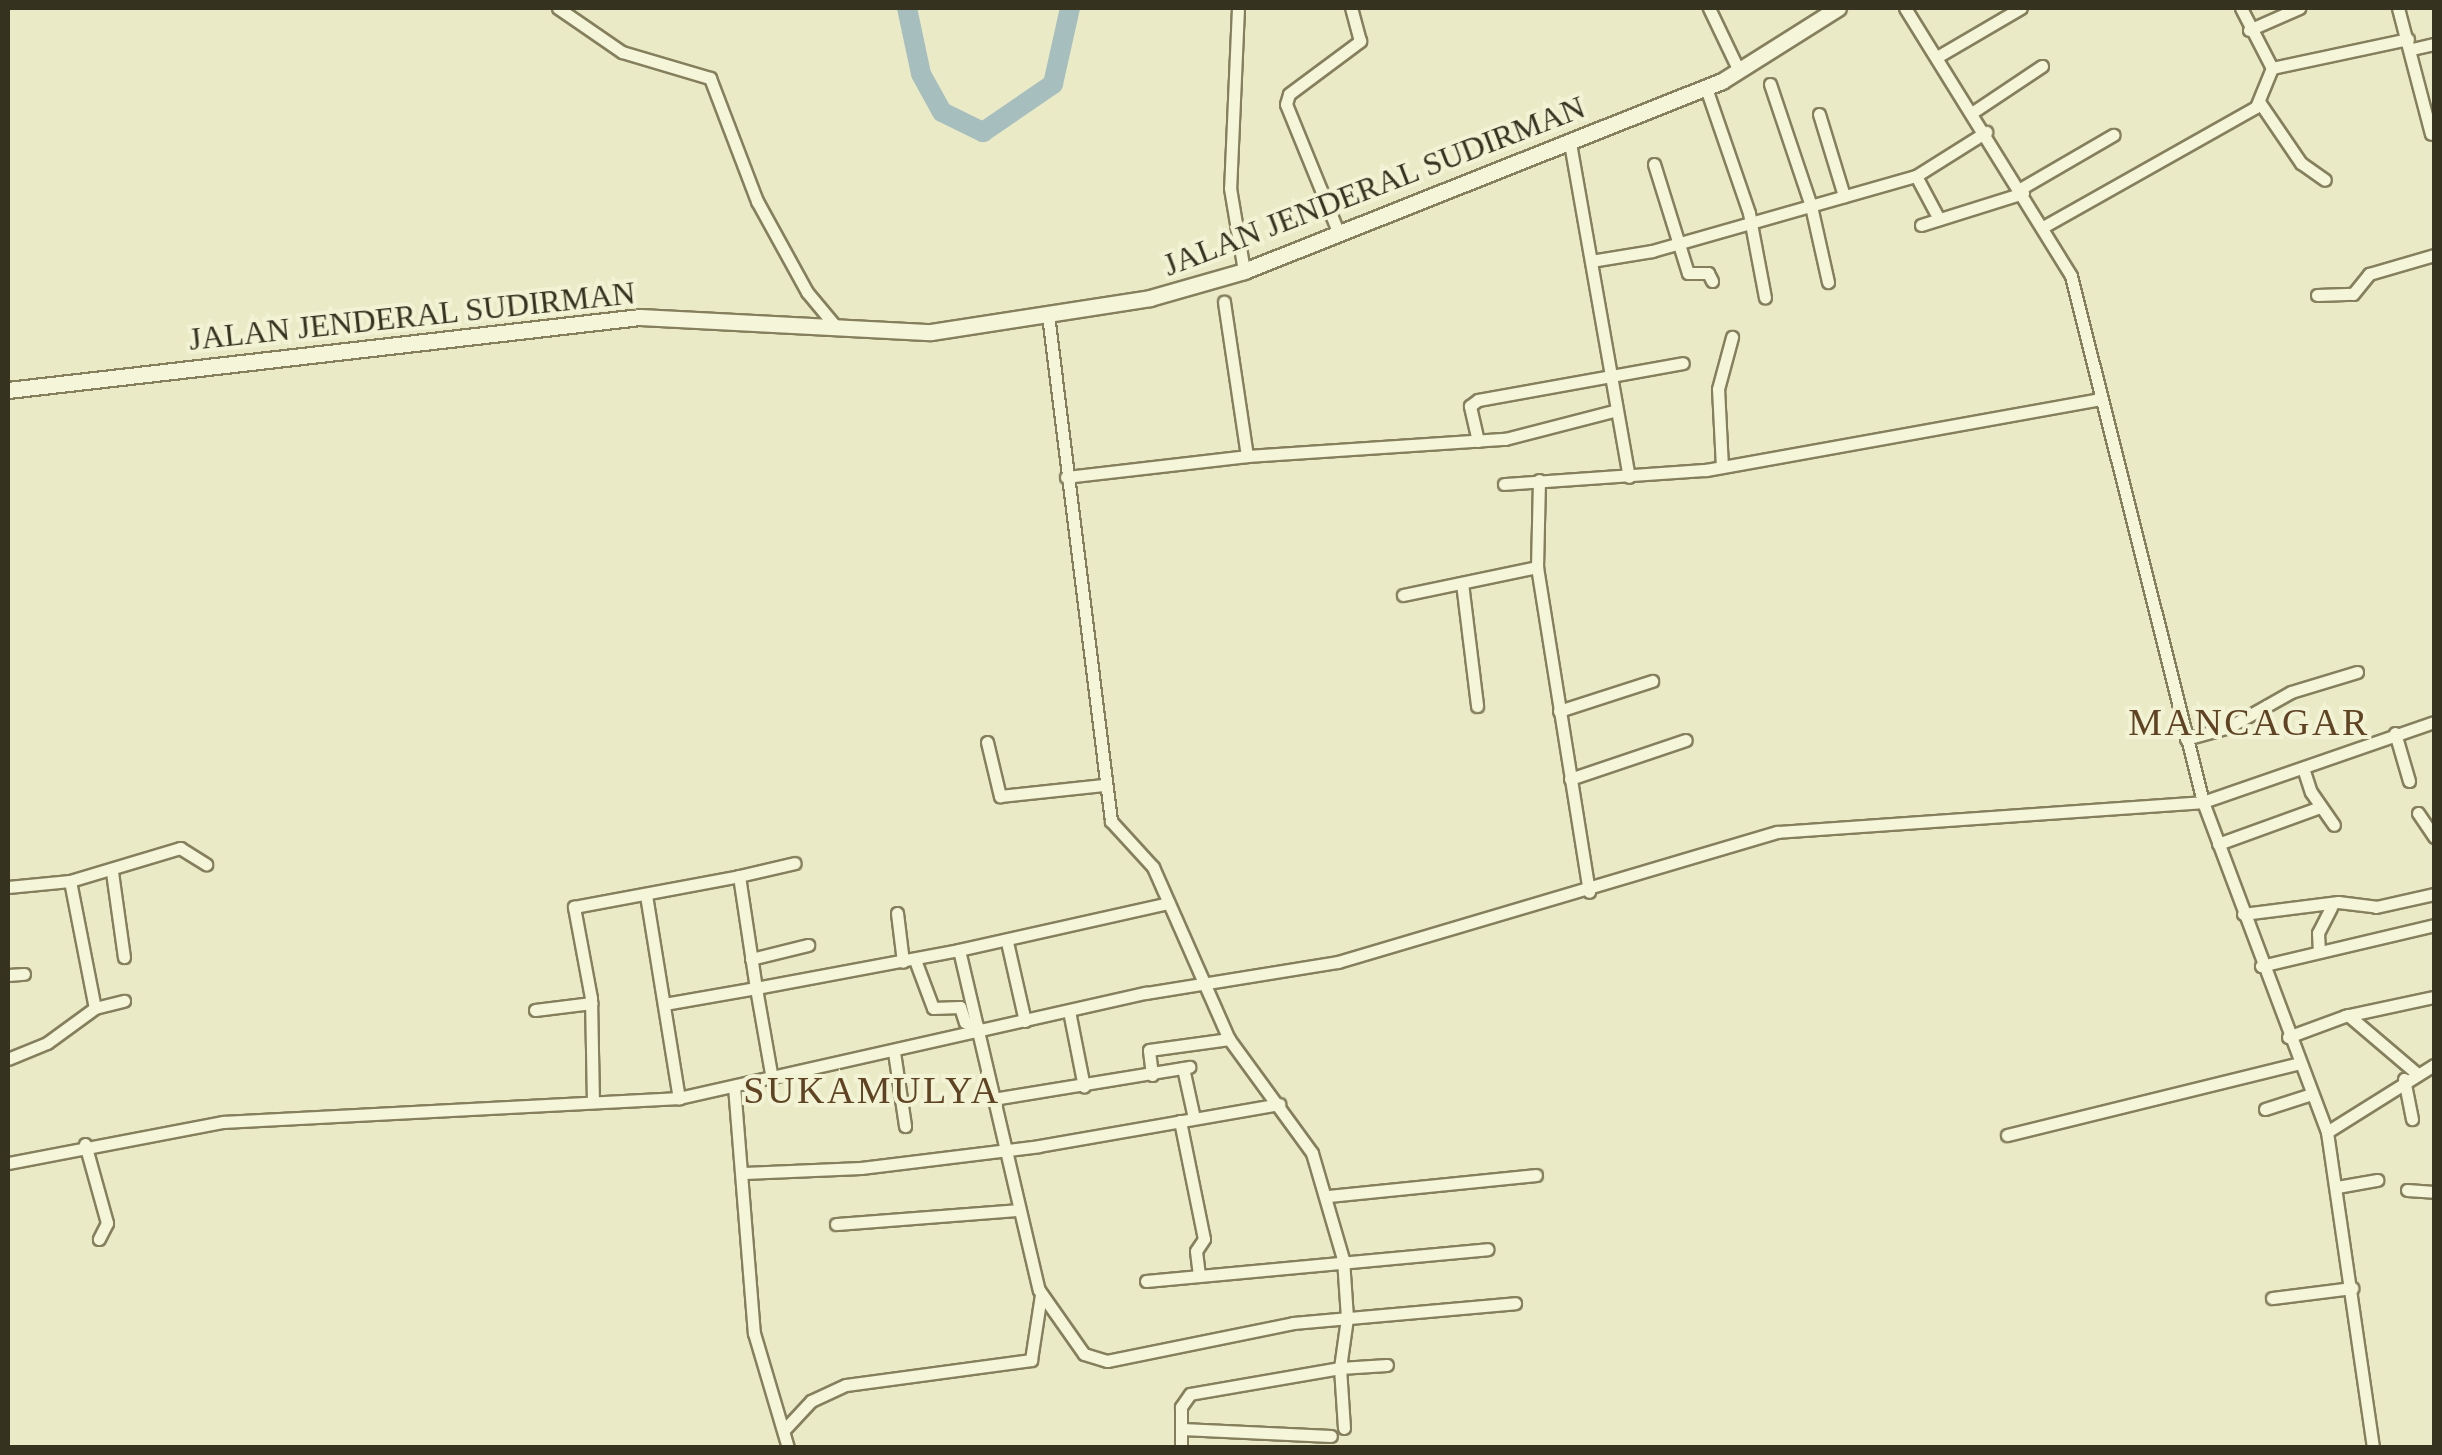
<!DOCTYPE html>
<style>
body{margin:0}
#map{position:relative;width:2442px;height:1455px;overflow:hidden;background:#eaebc6;font-family:Georgia,serif}
div>[style]{position:absolute}
[style*='--x']{left:calc(var(--x)*1px);top:calc(var(--y)*1px);width:calc(var(--w)*1px);rotate:calc(var(--a)*1deg)}
.river>*{height:20px;margin:-10px;padding:0 10px;transform-origin:10px;border-radius:10px;background:#a7bebf}
.roads{filter:drop-shadow(2px 0 #857f5d) drop-shadow(-2px 0 #857f5d) drop-shadow(0 2px #857f5d) drop-shadow(0 -2px #857f5d)}
.minor>*{height:11px;margin:-5.5px;padding:0 5.5px;transform-origin:5.5px;border-radius:5.5px;background:#f5f6d9}
.secondary>*{height:15px;margin:-7.5px;padding:0 7.5px;transform-origin:7.5px;border-radius:7.5px;background:#f5f6d9}
span{translate:-50% -50%;white-space:nowrap;text-align:center;line-height:1.15;-webkit-text-stroke:8px #f2f3d5;paint-order:stroke}
.street-label{font-size:32px;color:#363220}
.quarter-label{font-size:38px;color:#5f4323;letter-spacing:2.5px}
.frame{position:absolute;inset:0;border:10px solid #363220;pointer-events:none}
</style>
<div id="map">
<div class="river">
<i style="--x:907;--y:8;--w:67;--a:78"></i>
<i style="--x:921;--y:74;--w:43;--a:61.1"></i>
<i style="--x:942;--y:112;--w:46;--a:26"></i>
<i style="--x:983;--y:132;--w:85;--a:-34.4"></i>
<i style="--x:1053;--y:84;--w:78;--a:-77.4"></i>
</div>
<div class="roads">
<div class="minor">
<i style="--x:558;--y:8;--w:78;--a:34.5"></i>
<i style="--x:622;--y:52;--w:92;--a:16.5"></i>
<i style="--x:710;--y:78;--w:132;--a:69.1"></i>
<i style="--x:757;--y:201;--w:104;--a:61.2"></i>
<i style="--x:807;--y:292;--w:47;--a:50.2"></i>
<i style="--x:1238;--y:8;--w:180;--a:92.5"></i>
<i style="--x:1230;--y:188;--w:84;--a:80.4"></i>
<i style="--x:1709;--y:8;--w:70;--a:64.5"></i>
<i style="--x:1905;--y:8;--w:315;--a:58.2"></i>
<i style="--x:2071;--y:276;--w:542;--a:75.91"></i>
<i style="--x:2203;--y:802;--w:353;--a:69.4"></i>
<i style="--x:2327;--y:1132;--w:319;--a:81.7"></i>
<i style="--x:2241;--y:8;--w:68;--a:62.7"></i>
<i style="--x:2398;--y:8;--w:130;--a:75.3"></i>
<i style="--x:2249;--y:30;--w:55;--a:-23.7"></i>
<i style="--x:2412;--y:49;--w:23;--a:-13"></i>
<i style="--x:1937;--y:57;--w:97;--a:-30.3"></i>
<i style="--x:1770;--y:84;--w:129;--a:71.4"></i>
<i style="--x:1811;--y:206;--w:78;--a:77.4"></i>
<i style="--x:1706;--y:88;--w:132;--a:71"></i>
<i style="--x:1749;--y:213;--w:86;--a:79.3"></i>
<i style="--x:2260;--y:103;--w:73;--a:55.7"></i>
<i style="--x:2301;--y:163;--w:29;--a:35"></i>
<i style="--x:1973;--y:112;--w:83;--a:-33.7"></i>
<i style="--x:1819;--y:114;--w:86;--a:73"></i>
<i style="--x:1570;--y:143;--w:339;--a:80"></i>
<i style="--x:1654;--y:164;--w:114;--a:72.7"></i>
<i style="--x:1688;--y:273;--w:20;--a:0"></i>
<i style="--x:1708;--y:273;--w:9;--a:63"></i>
<i style="--x:1916;--y:176;--w:49;--a:61.9"></i>
<i style="--x:2020;--y:189;--w:108;--a:-30.1"></i>
<i style="--x:1921;--y:225;--w:107;--a:-17.4"></i>
<i style="--x:2043;--y:227;--w:244;--a:-29.4"></i>
<i style="--x:2256;--y:107;--w:42;--a:-67.7"></i>
<i style="--x:2272;--y:68;--w:139;--a:-12"></i>
<i style="--x:1339;--y:234;--w:140;--a:-112.2"></i>
<i style="--x:1286;--y:104;--w:10;--a:-73"></i>
<i style="--x:1289;--y:94;--w:89;--a:-36.7"></i>
<i style="--x:1360;--y:41;--w:34;--a:-105"></i>
<i style="--x:1591;--y:261;--w:62;--a:-9.3"></i>
<i style="--x:1652;--y:251;--w:274;--a:-15.9"></i>
<i style="--x:1916;--y:176;--w:83;--a:-32.2"></i>
<i style="--x:2317;--y:295;--w:36;--a:-2"></i>
<i style="--x:2353;--y:294;--w:26;--a:-51"></i>
<i style="--x:2369;--y:274;--w:68;--a:-16.3"></i>
<i style="--x:1048;--y:315;--w:510;--a:82.9"></i>
<i style="--x:1111;--y:821;--w:62;--a:47.6"></i>
<i style="--x:1153;--y:867;--w:188;--a:66.2"></i>
<i style="--x:1229;--y:1039;--w:141;--a:53.9"></i>
<i style="--x:1312;--y:1153;--w:110;--a:73.7"></i>
<i style="--x:1343;--y:1259;--w:59;--a:86.1"></i>
<i style="--x:1347;--y:1318;--w:50;--a:98"></i>
<i style="--x:1340;--y:1368;--w:152;--a:170.2"></i>
<i style="--x:1190;--y:1394;--w:16;--a:125"></i>
<i style="--x:1181;--y:1407;--w:41;--a:90"></i>
<i style="--x:1478;--y:441;--w:36;--a:-103"></i>
<i style="--x:1470;--y:406;--w:10;--a:-37"></i>
<i style="--x:1478;--y:400;--w:208;--a:-10.2"></i>
<i style="--x:1247;--y:456;--w:259;--a:-3.8"></i>
<i style="--x:1505;--y:439;--w:112;--a:-14.5"></i>
<i style="--x:1722;--y:467;--w:78;--a:-92.9"></i>
<i style="--x:1718;--y:389;--w:54;--a:-74.9"></i>
<i style="--x:1066;--y:477;--w:182;--a:-6.6"></i>
<i style="--x:1247;--y:456;--w:156;--a:-98.5"></i>
<i style="--x:1539;--y:480;--w:87;--a:91.3"></i>
<i style="--x:1537;--y:567;--w:329;--a:80.9"></i>
<i style="--x:1504;--y:484;--w:202;--a:-4"></i>
<i style="--x:1706;--y:470;--w:401;--a:-10.2"></i>
<i style="--x:1462;--y:583;--w:124;--a:83"></i>
<i style="--x:1403;--y:595;--w:137;--a:-11.8"></i>
<i style="--x:1559;--y:711;--w:98;--a:-17.9"></i>
<i style="--x:2395;--y:733;--w:50;--a:73.7"></i>
<i style="--x:2186;--y:739;--w:45;--a:-15.6"></i>
<i style="--x:2229;--y:727;--w:71;--a:-29.4"></i>
<i style="--x:2291;--y:692;--w:69;--a:-16.9"></i>
<i style="--x:987;--y:742;--w:56;--a:76.5"></i>
<i style="--x:1000;--y:796;--w:104;--a:-6.1"></i>
<i style="--x:2303;--y:768;--w:25;--a:72"></i>
<i style="--x:2311;--y:792;--w:40;--a:55.1"></i>
<i style="--x:1570;--y:779;--w:122;--a:-18.6"></i>
<i style="--x:2418;--y:813;--w:29;--a:56"></i>
<i style="--x:2218;--y:844;--w:109;--a:-19.9"></i>
<i style="--x:112;--y:872;--w:86;--a:82"></i>
<i style="--x:739;--y:876;--w:57;--a:-13.1"></i>
<i style="--x:70;--y:881;--w:115;--a:-16.7"></i>
<i style="--x:180;--y:848;--w:31;--a:32"></i>
<i style="--x:8;--y:887;--w:62;--a:-5.5"></i>
<i style="--x:70;--y:881;--w:129;--a:78.9"></i>
<i style="--x:95;--y:1008;--w:59;--a:143.9"></i>
<i style="--x:47;--y:1043;--w:42;--a:157.7"></i>
<i style="--x:646;--y:895;--w:206;--a:80.8"></i>
<i style="--x:1164;--y:904;--w:210;--a:167.4"></i>
<i style="--x:959;--y:950;--w:349;--a:76.8"></i>
<i style="--x:1039;--y:1290;--w:78;--a:54.9"></i>
<i style="--x:1084;--y:1354;--w:24;--a:17"></i>
<i style="--x:1107;--y:1361;--w:190;--a:-11.5"></i>
<i style="--x:1293;--y:1323;--w:223;--a:-5.1"></i>
<i style="--x:897;--y:913;--w:49;--a:83"></i>
<i style="--x:2243;--y:914;--w:96;--a:-7.2"></i>
<i style="--x:2338;--y:902;--w:38;--a:7"></i>
<i style="--x:2376;--y:907;--w:59;--a:-12.6"></i>
<i style="--x:1007;--y:942;--w:81;--a:77.2"></i>
<i style="--x:2319;--y:952;--w:19;--a:-93"></i>
<i style="--x:2318;--y:933;--w:29;--a:-63"></i>
<i style="--x:751;--y:959;--w:59;--a:-13.8"></i>
<i style="--x:915;--y:960;--w:51;--a:69.4"></i>
<i style="--x:933;--y:1008;--w:27;--a:-2"></i>
<i style="--x:960;--y:1007;--w:16;--a:72"></i>
<i style="--x:965;--y:1022;--w:13;--a:18"></i>
<i style="--x:2261;--y:966;--w:178;--a:-13.3"></i>
<i style="--x:8;--y:975;--w:16;--a:-4"></i>
<i style="--x:95;--y:1008;--w:30;--a:-14"></i>
<i style="--x:535;--y:1010;--w:57;--a:-7"></i>
<i style="--x:1069;--y:1011;--w:77;--a:78.8"></i>
<i style="--x:2348;--y:1015;--w:88;--a:40.4"></i>
<i style="--x:2288;--y:1037;--w:61;--a:-20.2"></i>
<i style="--x:2345;--y:1016;--w:91;--a:-12.1"></i>
<i style="--x:894;--y:1052;--w:75;--a:81.5"></i>
<i style="--x:1183;--y:1068;--w:51;--a:77.6"></i>
<i style="--x:1152;--y:1075;--w:25;--a:-97"></i>
<i style="--x:1149;--y:1050;--w:81;--a:-7.8"></i>
<i style="--x:772;--y:1079;--w:92;--a:-100"></i>
<i style="--x:756;--y:988;--w:207;--a:-10.6"></i>
<i style="--x:2404;--y:1079;--w:41;--a:78.7"></i>
<i style="--x:734;--y:1086;--w:248;--a:85.4"></i>
<i style="--x:754;--y:1333;--w:120;--a:73.5"></i>
<i style="--x:993;--y:1099;--w:199;--a:-9.3"></i>
<i style="--x:593;--y:1102;--w:104;--a:-91.1"></i>
<i style="--x:591;--y:998;--w:93;--a:-100.6"></i>
<i style="--x:574;--y:907;--w:168;--a:-10.6"></i>
<i style="--x:739;--y:876;--w:113;--a:81.4"></i>
<i style="--x:756;--y:988;--w:93;--a:170.1"></i>
<i style="--x:2265;--y:1109;--w:49;--a:-17.7"></i>
<i style="--x:1180;--y:1121;--w:120;--a:78.5"></i>
<i style="--x:1204;--y:1239;--w:14;--a:124"></i>
<i style="--x:1196;--y:1251;--w:25;--a:83"></i>
<i style="--x:2327;--y:1132;--w:126;--a:-32.1"></i>
<i style="--x:2007;--y:1135;--w:302;--a:-13.8"></i>
<i style="--x:85;--y:1144;--w:82;--a:74.4"></i>
<i style="--x:107;--y:1223;--w:18;--a:117"></i>
<i style="--x:8;--y:1163;--w:219;--a:-10.8"></i>
<i style="--x:223;--y:1122;--w:457;--a:-3"></i>
<i style="--x:679;--y:1098;--w:479;--a:-12.7"></i>
<i style="--x:1146;--y:993;--w:194;--a:-9.2"></i>
<i style="--x:1338;--y:962;--w:458;--a:-16.5"></i>
<i style="--x:1777;--y:832;--w:427;--a:-4"></i>
<i style="--x:2203;--y:802;--w:244;--a:-19.1"></i>
<i style="--x:744;--y:1173;--w:117;--a:-2.4"></i>
<i style="--x:861;--y:1168;--w:179;--a:-7"></i>
<i style="--x:1039;--y:1146;--w:244;--a:-9.9"></i>
<i style="--x:2337;--y:1187;--w:41;--a:-9.9"></i>
<i style="--x:2407;--y:1190;--w:27;--a:4"></i>
<i style="--x:1329;--y:1196;--w:208;--a:-5.8"></i>
<i style="--x:836;--y:1224;--w:182;--a:-4.4"></i>
<i style="--x:1146;--y:1281;--w:343;--a:-5.3"></i>
<i style="--x:2272;--y:1298;--w:81;--a:-7.1"></i>
<i style="--x:1344;--y:1428;--w:60;--a:-93.8"></i>
<i style="--x:1340;--y:1368;--w:47;--a:-3.7"></i>
<i style="--x:1182;--y:1429;--w:149;--a:2.7"></i>
<i style="--x:784;--y:1430;--w:40;--a:-47"></i>
<i style="--x:811;--y:1401;--w:38;--a:-25"></i>
<i style="--x:846;--y:1385;--w:187;--a:-7.7"></i>
<i style="--x:1031;--y:1360;--w:66;--a:-81.3"></i>
</div>
<div class="secondary">
<i style="--x:8;--y:390;--w:636;--a:-6.59"></i>
<i style="--x:640;--y:317;--w:291;--a:3"></i>
<i style="--x:931;--y:332;--w:222;--a:-8.8"></i>
<i style="--x:1150;--y:298;--w:98;--a:-16"></i>
<i style="--x:1244;--y:271;--w:514;--a:-21.68"></i>
<i style="--x:1722;--y:81;--w:137;--a:-32.2"></i>
</div>
</div>
<div class="street-label">
<span style="left:1374px;top:186px;rotate:-21deg">JALAN JENDERAL SUDIRMAN</span>
<span style="left:412px;top:316px;rotate:-6deg">JALAN JENDERAL SUDIRMAN</span>
</div>
<div class="quarter-label">
<span style="left:2249px;top:723px">MANCAGAR</span>
<span style="left:872px;top:1091px">SUKAMULYA</span>
</div>
<div class="frame"></div>
</div>
